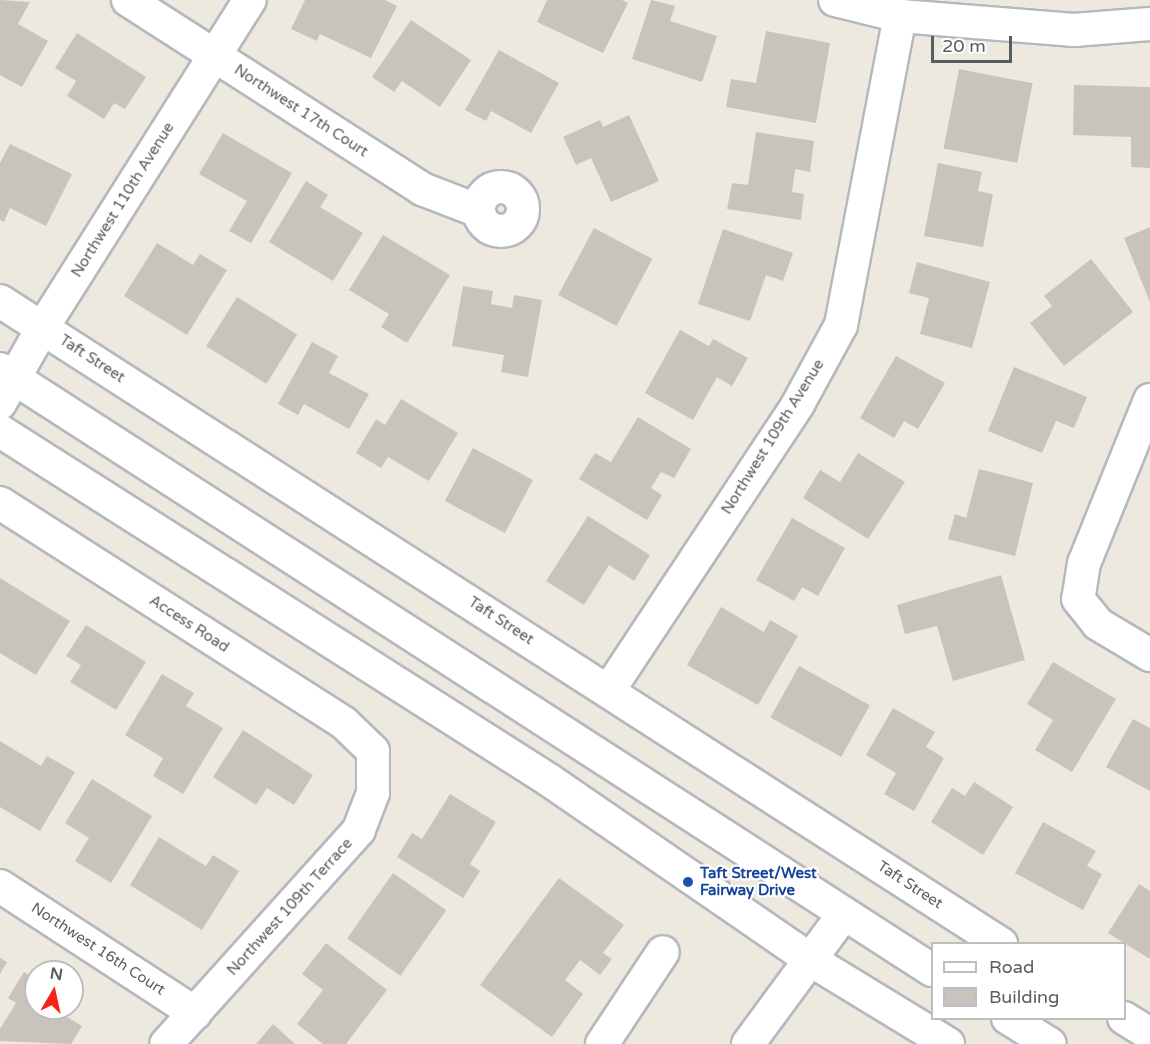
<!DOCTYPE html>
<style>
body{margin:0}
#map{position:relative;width:1150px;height:1044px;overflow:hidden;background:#ede9df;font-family:"Varela Round",sans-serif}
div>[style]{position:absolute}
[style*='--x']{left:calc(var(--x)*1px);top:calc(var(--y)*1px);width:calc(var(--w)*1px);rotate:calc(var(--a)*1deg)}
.building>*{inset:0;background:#c8c4bc;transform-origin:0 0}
.roads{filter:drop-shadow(2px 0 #b5b8be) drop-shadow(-2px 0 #b5b8be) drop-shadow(0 2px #b5b8be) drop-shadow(0 -2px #b5b8be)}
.minor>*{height:32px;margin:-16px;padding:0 16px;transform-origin:16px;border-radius:16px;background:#fff}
.minor>.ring{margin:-16px;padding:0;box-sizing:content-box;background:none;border:32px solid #fff;border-radius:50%}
.dots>*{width:16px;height:16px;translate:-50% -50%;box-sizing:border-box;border:3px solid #fff;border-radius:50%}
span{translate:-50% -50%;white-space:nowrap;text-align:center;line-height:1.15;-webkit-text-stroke:4.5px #fff;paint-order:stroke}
.street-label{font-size:15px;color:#585d62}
.transit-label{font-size:15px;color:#164399;font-weight:700}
.left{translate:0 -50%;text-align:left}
.legend{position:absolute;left:931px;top:942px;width:195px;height:78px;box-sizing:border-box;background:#fff;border:2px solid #bcbec0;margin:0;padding:8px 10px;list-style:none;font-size:18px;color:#585d62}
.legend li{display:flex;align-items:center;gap:12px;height:30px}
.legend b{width:30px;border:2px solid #bcbec0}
.north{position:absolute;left:24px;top:960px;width:60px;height:60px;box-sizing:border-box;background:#fff;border:2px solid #bcbec0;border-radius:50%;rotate:9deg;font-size:16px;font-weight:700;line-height:24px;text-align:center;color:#585d62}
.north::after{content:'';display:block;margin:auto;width:21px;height:27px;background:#fa2218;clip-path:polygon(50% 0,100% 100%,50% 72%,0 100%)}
.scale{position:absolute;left:931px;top:36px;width:81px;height:27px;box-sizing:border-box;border:3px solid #585d62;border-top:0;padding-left:8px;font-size:18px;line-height:21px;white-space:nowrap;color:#585d62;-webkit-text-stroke:4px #fff;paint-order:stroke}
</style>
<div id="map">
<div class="building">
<i style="clip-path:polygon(0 0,30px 2px,18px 24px,48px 41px,22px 87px,0 75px)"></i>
<i style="clip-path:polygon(305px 0,385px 0,397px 6px,371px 58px,320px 34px,317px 41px,291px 29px)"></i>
<i style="clip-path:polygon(547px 0,622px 0,628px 3px,603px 53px,537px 22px)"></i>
<i style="clip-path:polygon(651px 0,675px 6px,670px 21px,717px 36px,702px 82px,632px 59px)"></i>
<i style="clip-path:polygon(411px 20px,471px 60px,440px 107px,402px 81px,394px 92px,372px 77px)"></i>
<i style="clip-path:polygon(766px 31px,830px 43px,816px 123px,726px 107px,731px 79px,756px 83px)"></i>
<i style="clip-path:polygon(77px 33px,146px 77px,125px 109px,114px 103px,104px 119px,67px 96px,76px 81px,55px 68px)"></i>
<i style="clip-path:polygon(499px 50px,559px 83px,531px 133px,491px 111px,486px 121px,465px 110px)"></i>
<i style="left:959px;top:69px;width:75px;height:81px;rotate:11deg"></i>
<i style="clip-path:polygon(1074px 85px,1150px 87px,1150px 168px,1131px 167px,1131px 137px,1073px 135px)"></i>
<i style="clip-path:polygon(629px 115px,659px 181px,611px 202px,591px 158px,576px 165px,563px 137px,600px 120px,603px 127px)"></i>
<i style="clip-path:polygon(756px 132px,814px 141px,810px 172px,795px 169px,792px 192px,804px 194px,801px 220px,727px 209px,732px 183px,748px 185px)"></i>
<i style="clip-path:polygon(223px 133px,292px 173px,251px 243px,229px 231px,247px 201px,199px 174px)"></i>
<i style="clip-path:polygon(10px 144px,72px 174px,46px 226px,10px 208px,4px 222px,0 220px,0 163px)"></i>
<i style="clip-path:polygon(938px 163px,982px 172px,978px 191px,993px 194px,983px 247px,924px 236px)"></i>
<i style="clip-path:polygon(306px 181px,328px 195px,320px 207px,363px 233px,333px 281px,269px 242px)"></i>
<i style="clip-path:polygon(1150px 227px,1150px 302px,1124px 238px)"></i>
<i style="left:594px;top:228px;width:66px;height:76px;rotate:28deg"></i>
<i style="clip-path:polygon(723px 229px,793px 253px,783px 281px,766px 275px,750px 321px,698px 304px)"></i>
<i style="clip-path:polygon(383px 235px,450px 275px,407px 343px,381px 327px,389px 314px,349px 290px)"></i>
<i style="clip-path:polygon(157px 243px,193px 265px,200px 254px,227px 270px,187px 335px,124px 296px)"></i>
<i style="clip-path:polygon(1091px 259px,1133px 312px,1064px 366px,1030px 323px,1052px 306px,1044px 296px)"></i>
<i style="clip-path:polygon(917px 262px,990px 282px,972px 348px,920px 334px,929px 298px,909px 293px)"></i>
<i style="clip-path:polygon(463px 286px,493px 291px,491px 304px,512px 308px,514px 295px,542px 300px,528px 377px,501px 372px,504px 355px,452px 346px)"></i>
<i style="left:237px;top:297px;width:71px;height:58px;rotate:32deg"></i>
<i style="clip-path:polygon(680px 330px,709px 346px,713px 339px,748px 358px,732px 386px,717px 377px,693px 420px,645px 393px)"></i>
<i style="clip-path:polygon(312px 342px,338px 356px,329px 373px,369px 394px,349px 429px,304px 404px,298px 415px,278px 404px)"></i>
<i style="clip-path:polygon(896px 356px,945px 383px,918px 429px,904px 421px,894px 438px,860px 418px)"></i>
<i style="clip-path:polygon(1014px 367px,1087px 397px,1074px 428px,1056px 421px,1042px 453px,988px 431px)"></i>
<i style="clip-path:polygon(401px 399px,458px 433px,429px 481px,388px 457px,381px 468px,356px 453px,376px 419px,385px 425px)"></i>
<i style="clip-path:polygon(638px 417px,691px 449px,674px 478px,661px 472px,651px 488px,662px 495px,647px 520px,579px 479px,595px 453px,611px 462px)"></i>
<i style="left:473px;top:448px;width:68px;height:60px;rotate:28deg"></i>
<i style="clip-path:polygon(858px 453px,905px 482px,868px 539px,803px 498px,820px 470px,840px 482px)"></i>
<i style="clip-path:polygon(979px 469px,1033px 483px,1015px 556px,948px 539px,955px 514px,966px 518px)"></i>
<i style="clip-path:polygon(588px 516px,650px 555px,634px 581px,609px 565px,584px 605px,546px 581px)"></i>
<i style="clip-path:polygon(792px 518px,845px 548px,818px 596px,802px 587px,794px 601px,756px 580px)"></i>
<i style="clip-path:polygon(1001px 575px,1025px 660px,953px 681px,937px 626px,905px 634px,897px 605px)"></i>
<i style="clip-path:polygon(0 578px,70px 621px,36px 675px,0 653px)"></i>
<i style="clip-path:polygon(721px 607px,764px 632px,770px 620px,798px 636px,758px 705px,687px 665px)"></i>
<i style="clip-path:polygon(86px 625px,146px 662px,116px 710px,70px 682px,81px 665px,66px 656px)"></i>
<i style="clip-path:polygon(1053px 662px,1116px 699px,1072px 772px,1035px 750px,1053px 720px,1027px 704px)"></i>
<i style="left:799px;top:666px;width:81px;height:59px;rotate:29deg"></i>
<i style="clip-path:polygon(162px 674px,194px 693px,186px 706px,223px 728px,183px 794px,153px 776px,163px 758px,125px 735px)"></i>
<i style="clip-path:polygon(893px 708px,935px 732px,926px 747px,944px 758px,914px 811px,884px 794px,896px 773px,866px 755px)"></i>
<i style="clip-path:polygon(1133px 719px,1150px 728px,1150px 791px,1106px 767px)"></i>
<i style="clip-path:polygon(243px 730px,313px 775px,294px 805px,267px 788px,256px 805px,213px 777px)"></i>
<i style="clip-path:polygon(0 741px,41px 766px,47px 756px,75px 772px,40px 831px,0 807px)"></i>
<i style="clip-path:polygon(92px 779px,152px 816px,111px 883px,75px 861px,89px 838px,65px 823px)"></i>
<i style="clip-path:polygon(974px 782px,1013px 807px,983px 855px,931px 822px,952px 788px,965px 796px)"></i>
<i style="clip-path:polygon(450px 794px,496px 822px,470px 864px,480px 871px,463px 898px,397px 857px,412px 833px,422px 839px)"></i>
<i style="clip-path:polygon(1043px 822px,1096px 851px,1087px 866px,1102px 874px,1083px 910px,1015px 873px)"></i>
<i style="clip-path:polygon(159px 837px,206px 866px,213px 855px,239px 871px,202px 930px,130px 885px)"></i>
<i style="left:393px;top:873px;width:65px;height:80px;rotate:35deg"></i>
<i style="clip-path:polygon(559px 878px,624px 925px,603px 953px,612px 959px,600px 975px,580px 960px,565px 980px,583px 994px,552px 1037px,480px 985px)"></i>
<i style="clip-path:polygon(1139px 884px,1150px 891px,1150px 959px,1108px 933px)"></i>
<i style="clip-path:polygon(326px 943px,387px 990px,346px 1044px,323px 1044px,297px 1024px,323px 990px,302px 974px)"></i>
<i style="clip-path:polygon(0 958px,7px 962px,0 974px)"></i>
<i style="clip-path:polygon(24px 972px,36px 979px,36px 1008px,52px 1008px,82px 1026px,71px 1044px,0 1041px,0 1029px,16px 1003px,8px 998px)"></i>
<i style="clip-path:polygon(273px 1024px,295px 1044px,256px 1044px)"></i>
</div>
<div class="roads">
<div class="minor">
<i style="--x:128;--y:0;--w:350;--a:32.7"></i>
<i style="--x:422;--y:189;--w:61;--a:21.1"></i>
<i style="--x:835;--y:0;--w:67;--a:13.8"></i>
<i style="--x:900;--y:16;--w:175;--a:4.6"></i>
<i style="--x:1074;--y:30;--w:76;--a:-4.5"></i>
<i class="ring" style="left:479px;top:187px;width:12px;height:12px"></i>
<i style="--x:0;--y:301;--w:1190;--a:32.71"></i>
<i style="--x:0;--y:369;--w:1109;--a:32.82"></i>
<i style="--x:1150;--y:400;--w:176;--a:112"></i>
<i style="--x:1084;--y:563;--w:36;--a:99"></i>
<i style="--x:1078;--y:599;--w:32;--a:51"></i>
<i style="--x:1098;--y:624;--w:61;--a:30.8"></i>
<i style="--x:0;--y:403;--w:87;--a:-60.5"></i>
<i style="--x:43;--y:327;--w:387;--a:-57.7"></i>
<i style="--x:0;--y:431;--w:651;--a:32.44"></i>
<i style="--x:549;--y:780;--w:316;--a:34.5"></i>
<i style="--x:809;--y:959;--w:163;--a:31.4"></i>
<i style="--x:0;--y:503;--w:408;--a:32.6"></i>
<i style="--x:344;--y:723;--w:40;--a:44"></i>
<i style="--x:373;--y:751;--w:42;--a:90"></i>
<i style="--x:373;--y:793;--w:40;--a:111"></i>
<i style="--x:359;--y:830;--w:288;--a:132"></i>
<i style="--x:609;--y:690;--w:343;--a:-56.5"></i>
<i style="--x:798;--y:404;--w:90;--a:-61.4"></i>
<i style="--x:841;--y:325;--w:315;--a:-79.2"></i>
<i style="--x:0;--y:886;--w:233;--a:33.1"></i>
<i style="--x:1008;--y:1018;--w:49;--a:31.8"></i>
<i style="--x:1124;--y:1018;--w:31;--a:32"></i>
<i style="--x:602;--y:1044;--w:110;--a:-56.5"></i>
<i style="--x:748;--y:1044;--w:162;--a:-53.6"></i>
</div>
</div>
<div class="dots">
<i style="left:688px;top:882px;background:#1a4fb4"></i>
</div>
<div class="street-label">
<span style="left:301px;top:111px;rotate:33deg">Northwest 17th Court</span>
<span style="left:123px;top:200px;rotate:-58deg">Northwest 110th Avenue</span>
<span style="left:92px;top:359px;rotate:33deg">Taft Street</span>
<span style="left:773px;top:437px;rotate:-58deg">Northwest 109th Avenue</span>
<span style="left:501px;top:621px;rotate:33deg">Taft Street</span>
<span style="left:189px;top:624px;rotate:33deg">Access Road</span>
<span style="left:910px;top:885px;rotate:33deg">Taft Street</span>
<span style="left:290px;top:907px;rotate:-48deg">Northwest 109th Terrace</span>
<span style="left:98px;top:949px;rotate:33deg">Northwest 16th Court</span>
</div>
<div class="transit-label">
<span class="left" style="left:700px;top:882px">Taft Street/West<br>Fairway Drive</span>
</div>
<ul class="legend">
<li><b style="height:8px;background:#fff"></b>Road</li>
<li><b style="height:16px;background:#c8c4bc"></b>Building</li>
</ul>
<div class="north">N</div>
<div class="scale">20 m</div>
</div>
